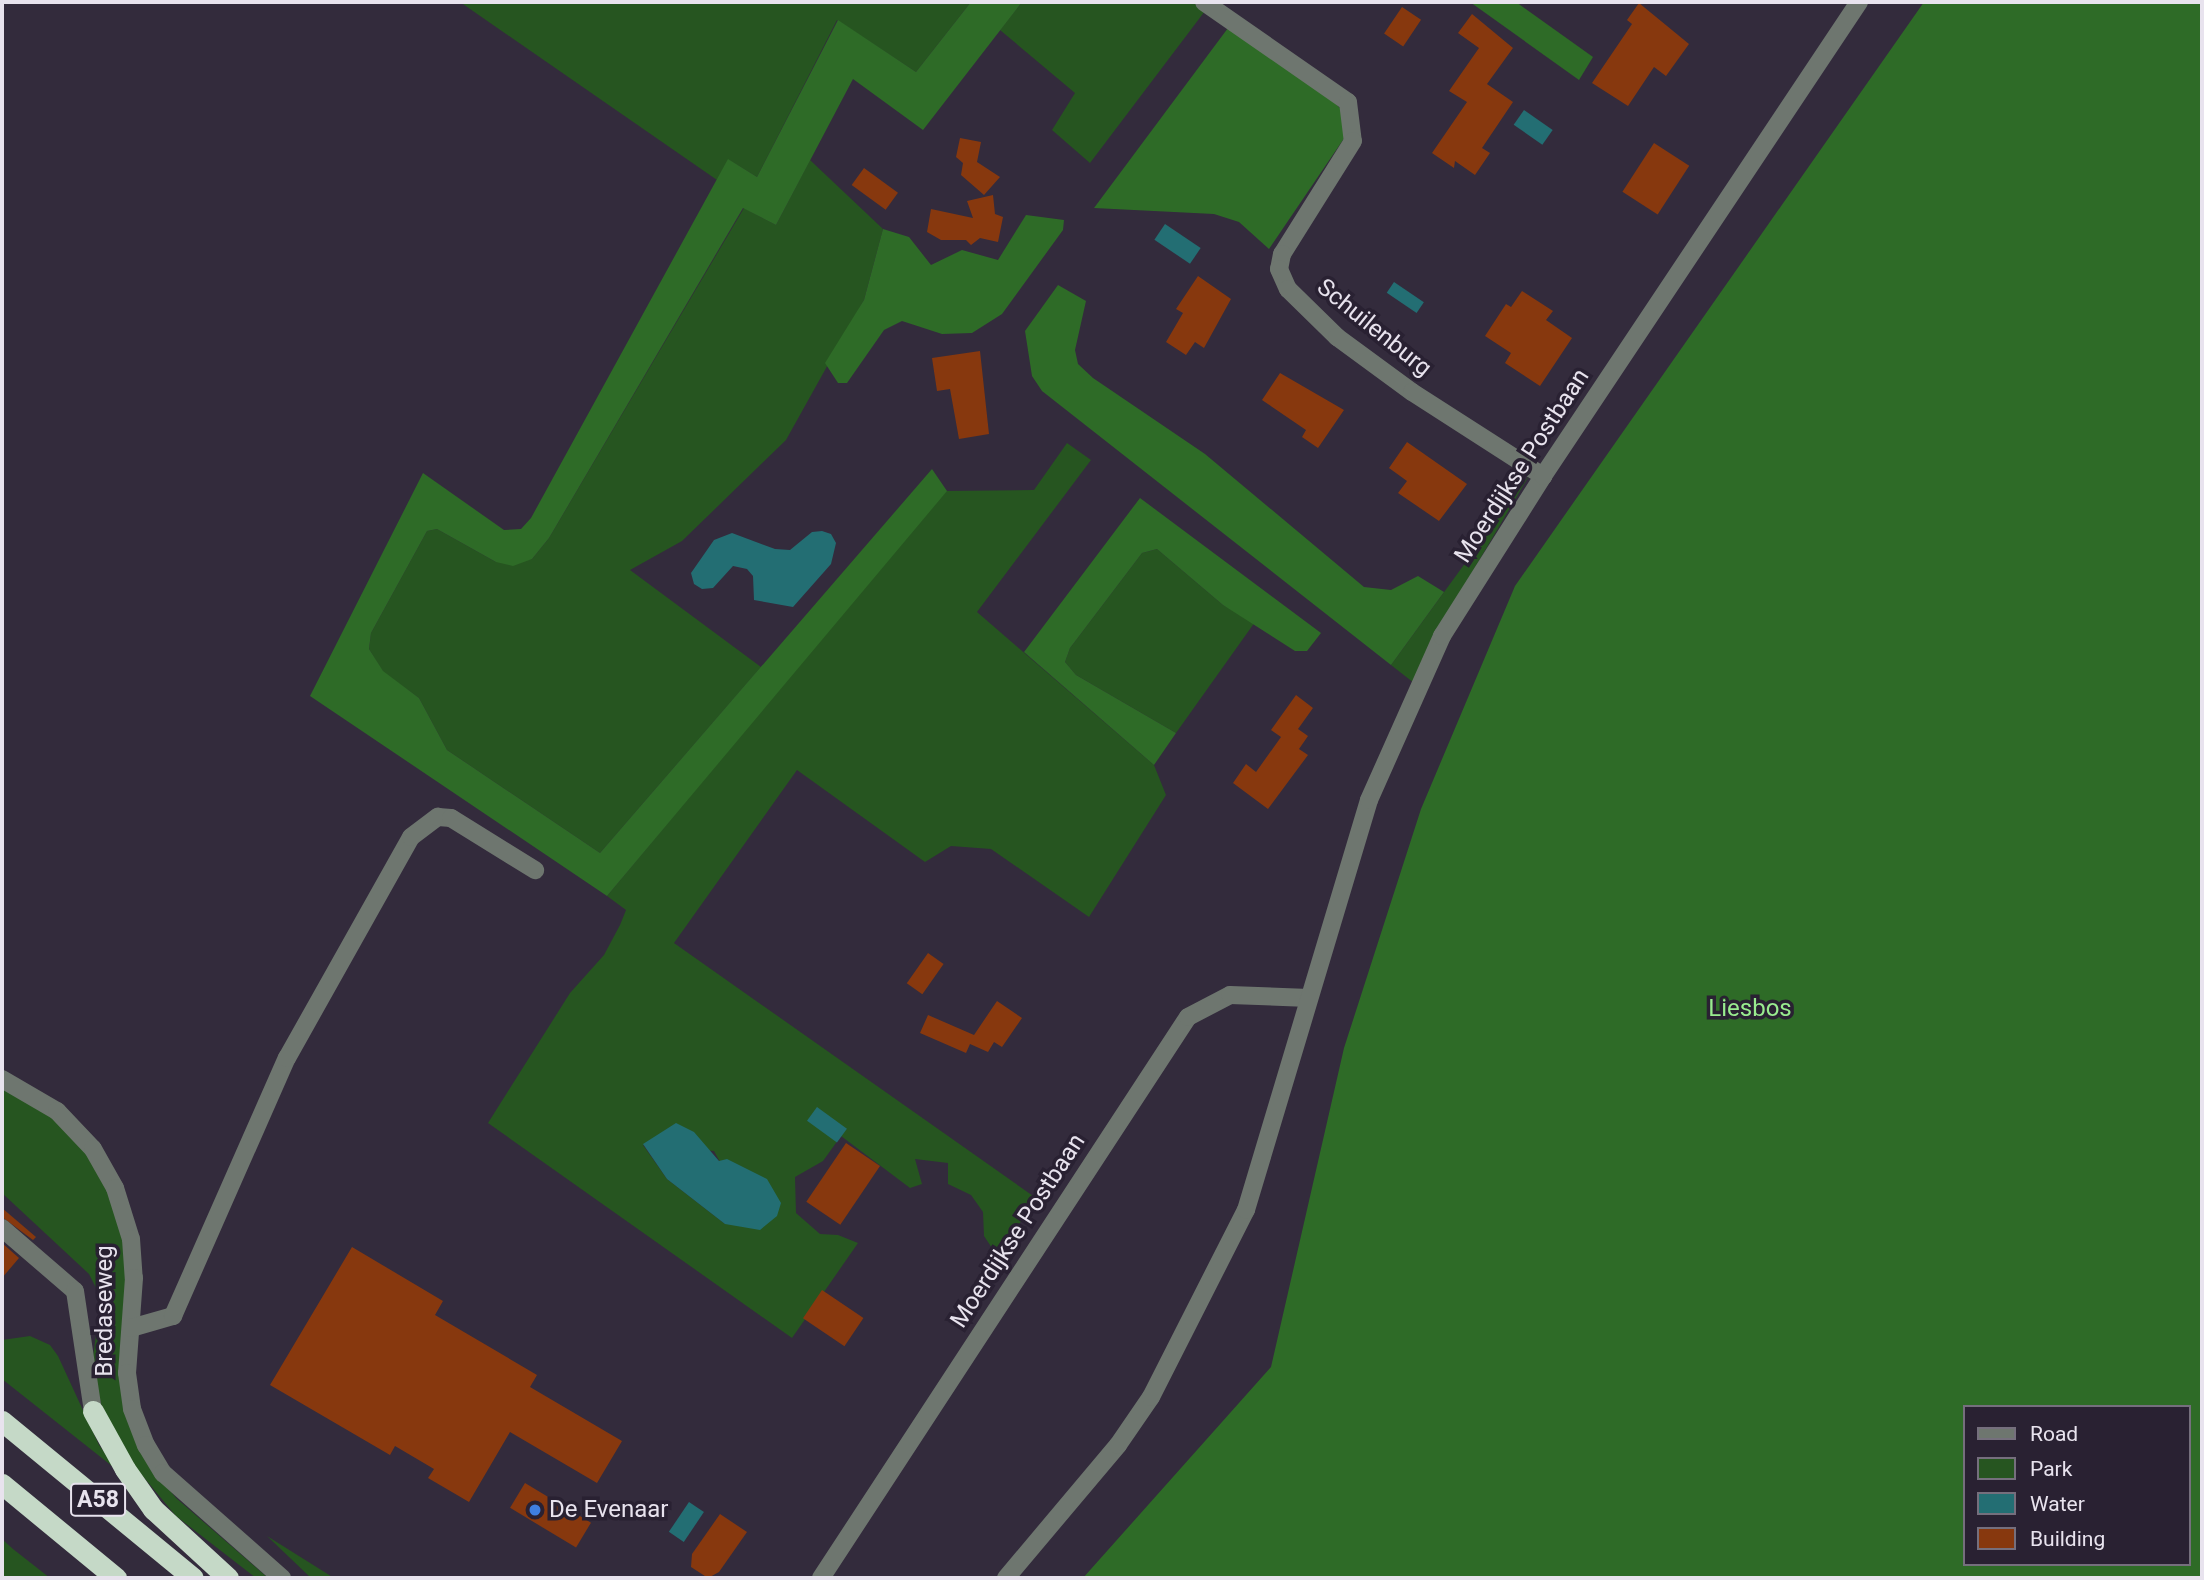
<!DOCTYPE html>
<style>
body{margin:0}
#map{position:relative;width:2204px;height:1580px;overflow:hidden;background:#332b3c;font-family:Roboto,sans-serif}
div>[style]{position:absolute}
[style*='--x']{left:calc(var(--x)*1px);top:calc(var(--y)*1px);width:calc(var(--w)*1px);rotate:calc(var(--a)*1deg)}
.green>*{inset:0;background:#265520}
.forest>*{inset:0;background:#2e6b27}
.water>*{inset:0;background:#236e73;transform-origin:0 0}
.building>*{inset:0;background:#87380e;transform-origin:0 0}
.minor>*{height:18px;margin:-9px;padding:0 9px;transform-origin:9px;border-radius:9px;background:#6e766f}
.highway>*{height:21px;margin:-10.5px;padding:0 10.5px;transform-origin:10.5px;border-radius:10.5px;background:#c5d9c7}
.dots>*{width:19px;height:19px;translate:-50% -50%;box-sizing:border-box;border:4px solid #292132;border-radius:50%}
span{translate:-50% -50%;white-space:nowrap;text-align:center;line-height:1.15;-webkit-text-stroke:7px #292132;paint-order:stroke}
.shield-label span{padding:2px 5px;background:#292132;border:2px solid;border-radius:5px;-webkit-text-stroke-width:0}
.shield-label{font-size:23px;color:#e8e3ee;font-weight:700}
.street-label{font-size:24px;color:#e8e3ee}
.park-label{font-size:24px;color:#99ec8f}
.poi-label{font-size:24px;color:#e8e3ee}
.left{translate:0 -50%;text-align:left}
.frame{position:absolute;inset:0;border:4px solid #e8e3ee;pointer-events:none}
.legend{position:absolute;left:1963px;top:1405px;width:228px;height:161px;box-sizing:border-box;background:#292132;border:2px solid #756f7d;margin:0;padding:9px 12px;list-style:none;font-size:21px;color:#e8e3ee}
.legend li{display:flex;align-items:center;gap:14px;height:35px}
.legend b{width:35px;border:2px solid #756f7d}
</style>
<div id="map">
<div class="green">
<i style="clip-path:polygon(460px 2px,971px 2px,916px 72px,837px 20px,757px 177px,729px 160px,717px 180px)"></i>
<i style="clip-path:polygon(1022px 2px,1192px 2px,1205px 11px,1090px 163px,1052px 130px,1075px 93px,1000px 30px)"></i>
<i style="clip-path:polygon(810px 160px,883px 229px,864px 300px,786px 440px,682px 541px,630px 570px,761px 667px,600px 853px,447px 750px,419px 698px,383px 672px,369px 649px,371px 633px,427px 531px,437px 529px,496px 562px,532px 559px,549px 538px,744px 208px,776px 225px)"></i>
<i style="clip-path:polygon(evenodd,1067px 443px,1091px 460px,977px 612px,1154px 765px,1166px 795px,1089px 917px,991px 849px,951px 846px,925px 862px,797px 770px,674px 943px,1036px 1198px,998px 1257px,984px 1236px,983px 1212px,971px 1195px,948px 1184px,948px 1163px,915px 1159px,922px 1184px,910px 1188px,841px 1136px,823px 1161px,795px 1177px,796px 1213px,820px 1234px,838px 1235px,858px 1243px,792px 1338px,488px 1123px,570px 993px,604px 955px,620px 925px,626px 910px,607px 896px,944px 491px,1034px 490px,1067px 443px,643px 1145px,714px 1151px,720px 1162px,725px 1224px,667px 1179px,643px 1145px)"></i>
<i style="clip-path:polygon(1530px 474px,1454px 603px,1414px 683px,1391px 665px)"></i>
<i style="clip-path:polygon(1157px 549px,1223px 605px,1255px 622px,1176px 733px,1076px 675px,1065px 662px,1070px 648px,1142px 553px)"></i>
<i style="clip-path:polygon(2px 1087px,39px 1105px,91px 1154px,110px 1190px,127px 1254px,120px 1364px,150px 1466px,176px 1498px,268px 1578px,256px 1578px,176px 1516px,131px 1462px,101px 1404px,92px 1363px,99px 1314px,97px 1290px,89px 1274px,2px 1193px)"></i>
<i style="clip-path:polygon(30px 1336px,50px 1345px,58px 1356px,99px 1445px,117px 1470px,2px 1379px,2px 1340px)"></i>
<i style="clip-path:polygon(267px 1536px,334px 1578px,311px 1578px)"></i>
<i style="clip-path:polygon(2px 1539px,13px 1549px,50px 1578px,2px 1578px)"></i>
</div>
<div class="forest">
<i style="clip-path:polygon(971px 2px,1022px 2px,923px 130px,853px 79px,776px 225px,743px 208px,549px 538px,532px 559px,513px 566px,496px 562px,437px 529px,427px 531px,371px 633px,369px 649px,383px 671px,419px 698px,447px 750px,600px 853px,932px 469px,947px 491px,607px 896px,310px 696px,423px 473px,504px 530px,521px 529px,531px 518px,728px 159px,757px 177px,838px 20px,916px 72px)"></i>
<i style="clip-path:polygon(1470px 2px,1516px 2px,1593px 57px,1579px 80px)"></i>
<i style="clip-path:polygon(evenodd,1924px 2px,2202px 2px,2202px 1578px,1083px 1578px,1271px 1367px,1344px 1048px,1421px 809px,1515px 586px,1924px 2px,1964px 1407px,2188px 1407px,2188px 1564px,1964px 1564px,1964px 1407px)"></i>
<i style="clip-path:polygon(1228px 28px,1334px 102px,1346px 114px,1349px 131px,1269px 249px,1239px 222px,1214px 214px,1094px 208px)"></i>
<i style="clip-path:polygon(1026px 215px,1064px 220px,1063px 230px,1002px 314px,972px 333px,942px 334px,902px 321px,884px 330px,847px 383px,838px 383px,825px 363px,864px 300px,883px 229px,909px 237px,931px 265px,962px 250px,998px 260px)"></i>
<i style="clip-path:polygon(1058px 285px,1086px 301px,1075px 350px,1078px 364px,1093px 378px,1205px 454px,1364px 587px,1391px 590px,1418px 576px,1444px 592px,1391px 665px,1042px 391px,1032px 376px,1025px 331px)"></i>
<i style="clip-path:polygon(1140px 498px,1321px 633px,1307px 651px,1295px 651px,1223px 605px,1157px 549px,1142px 553px,1070px 648px,1065px 662px,1076px 675px,1176px 733px,1154px 765px,1024px 652px)"></i>
</div>
<div class="water">
<i style="left:1524px;top:110px;width:35px;height:18px;rotate:35deg"></i>
<i style="left:1165px;top:224px;width:43px;height:19px;rotate:34deg"></i>
<i style="left:1394px;top:282px;width:36px;height:13px;rotate:34deg"></i>
<i style="clip-path:polygon(822px 531px,831px 534px,836px 543px,831px 564px,793px 607px,754px 600px,753px 576px,747px 569px,733px 566px,713px 588px,702px 589px,694px 584px,691px 573px,714px 540px,732px 533px,775px 549px,790px 550px,812px 532px)"></i>
<i style="left:817px;top:1107px;width:37px;height:17px;rotate:36deg"></i>
<i style="clip-path:polygon(676px 1123px,694px 1132px,719px 1161px,727px 1159px,767px 1179px,781px 1203px,777px 1216px,760px 1230px,725px 1224px,667px 1179px,643px 1144px)"></i>
<i style="left:689px;top:1502px;width:18px;height:36px;rotate:34deg"></i>
</div>
<div class="building">
<i style="clip-path:polygon(1639px 3px,1689px 44px,1666px 76px,1654px 67px,1628px 106px,1592px 83px,1632px 24px,1627px 20px)"></i>
<i style="left:1402px;top:7px;width:23px;height:32px;rotate:34deg"></i>
<i style="clip-path:polygon(1472px 14px,1513px 48px,1487px 84px,1513px 102px,1482px 148px,1490px 153px,1475px 175px,1455px 161px,1454px 168px,1432px 153px,1467px 102px,1449px 91px,1479px 48px,1458px 33px)"></i>
<i style="clip-path:polygon(960px 138px,981px 142px,977px 162px,1000px 177px,984px 195px,961px 175px,963px 163px,956px 157px)"></i>
<i style="left:1654px;top:143px;width:42px;height:58px;rotate:33deg"></i>
<i style="left:864px;top:168px;width:42px;height:21px;rotate:36deg"></i>
<i style="clip-path:polygon(993px 195px,995px 214px,1003px 217px,998px 242px,980px 238px,971px 245px,966px 240px,941px 240px,927px 232px,931px 209px,973px 218px,967px 201px)"></i>
<i style="clip-path:polygon(1198px 276px,1231px 299px,1204px 348px,1195px 342px,1186px 355px,1166px 342px,1183px 313px,1176px 309px)"></i>
<i style="clip-path:polygon(1522px 291px,1553px 311px,1546px 320px,1572px 338px,1540px 386px,1505px 363px,1511px 353px,1485px 336px,1506px 304px,1511px 307px)"></i>
<i style="clip-path:polygon(980px 351px,989px 434px,959px 439px,950px 389px,937px 391px,932px 358px)"></i>
<i style="clip-path:polygon(1280px 373px,1344px 410px,1318px 448px,1302px 437px,1306px 430px,1262px 400px)"></i>
<i style="clip-path:polygon(1407px 442px,1467px 484px,1439px 521px,1398px 493px,1407px 481px,1389px 468px)"></i>
<i style="clip-path:polygon(1296px 695px,1313px 708px,1298px 729px,1308px 736px,1299px 749px,1308px 755px,1268px 809px,1233px 783px,1246px 764px,1256px 772px,1281px 737px,1271px 730px)"></i>
<i style="left:928px;top:953px;width:19px;height:37px;rotate:35deg"></i>
<i style="clip-path:polygon(997px 1001px,1022px 1018px,1002px 1047px,994px 1042px,988px 1052px,970px 1044px,966px 1053px,920px 1033px,928px 1015px,974px 1035px)"></i>
<i style="left:846px;top:1143px;width:41px;height:71px;rotate:34deg"></i>
<i style="clip-path:polygon(2px 1208px,36px 1237px,33px 1240px,2px 1217px)"></i>
<i style="clip-path:polygon(2px 1243px,19px 1258px,2px 1278px)"></i>
<i style="clip-path:polygon(352px 1247px,443px 1301px,435px 1315px,537px 1375px,530px 1387px,622px 1441px,597px 1483px,510px 1432px,469px 1502px,428px 1478px,434px 1469px,395px 1446px,390px 1455px,270px 1385px)"></i>
<i style="left:822px;top:1290px;width:50px;height:34px;rotate:34deg"></i>
<i style="left:525px;top:1483px;width:77px;height:29px;rotate:31deg"></i>
<i style="clip-path:polygon(720px 1514px,747px 1532px,719px 1572px,708px 1578px,691px 1567px,692px 1554px)"></i>
</div>
<div class="minor">
<i style="--x:1204;--y:2;--w:175;--a:34.8"></i>
<i style="--x:1348;--y:102;--w:39;--a:83"></i>
<i style="--x:1353;--y:141;--w:133;--a:122.1"></i>
<i style="--x:1282;--y:254;--w:15;--a:101"></i>
<i style="--x:1279;--y:269;--w:22;--a:66"></i>
<i style="--x:1288;--y:289;--w:69;--a:44.4"></i>
<i style="--x:1337;--y:337;--w:93;--a:36.3"></i>
<i style="--x:1412;--y:392;--w:156;--a:32.7"></i>
<i style="--x:2;--y:1079;--w:64;--a:30.2"></i>
<i style="--x:57;--y:1111;--w:52;--a:46.5"></i>
<i style="--x:93;--y:1149;--w:45;--a:60.6"></i>
<i style="--x:115;--y:1188;--w:53;--a:72.6"></i>
<i style="--x:131;--y:1239;--w:39;--a:86"></i>
<i style="--x:134;--y:1278;--w:95;--a:94.2"></i>
<i style="--x:127;--y:1373;--w:36;--a:82"></i>
<i style="--x:132;--y:1409;--w:39;--a:69"></i>
<i style="--x:146;--y:1445;--w:33;--a:59"></i>
<i style="--x:163;--y:1473;--w:159;--a:41.4"></i>
<i style="--x:2;--y:1228;--w:96;--a:40.8"></i>
<i style="--x:75;--y:1291;--w:121;--a:81.5"></i>
<i style="--x:131;--y:1328;--w:44;--a:-15.9"></i>
<i style="--x:173;--y:1316;--w:282;--a:-66.2"></i>
<i style="--x:287;--y:1058;--w:253;--a:-60.7"></i>
<i style="--x:411;--y:837;--w:34;--a:-37"></i>
<i style="--x:438;--y:817;--w:13;--a:4"></i>
<i style="--x:451;--y:818;--w:99;--a:31.8"></i>
<i style="--x:821;--y:1578;--w:670;--a:-56.81"></i>
<i style="--x:1188;--y:1017;--w:47;--a:-27.6"></i>
<i style="--x:1230;--y:995;--w:79;--a:2.2"></i>
<i style="--x:1006;--y:1578;--w:174;--a:-49.9"></i>
<i style="--x:1118;--y:1445;--w:58;--a:-55.5"></i>
<i style="--x:1151;--y:1397;--w:210;--a:-63.1"></i>
<i style="--x:1246;--y:1210;--w:428;--a:-73.3"></i>
<i style="--x:1369;--y:800;--w:180;--a:-66"></i>
<i style="--x:1442;--y:636;--w:189;--a:-57.7"></i>
<i style="--x:1543;--y:476;--w:570;--a:-56.31"></i>
</div>
<div class="highway">
<i style="--x:93;--y:1411;--w:66;--a:61.1"></i>
<i style="--x:125;--y:1469;--w:49;--a:55"></i>
<i style="--x:153;--y:1509;--w:102;--a:42.6"></i>
<i style="--x:2;--y:1421;--w:247;--a:39.4"></i>
<i style="--x:2;--y:1484;--w:148;--a:39.5"></i>
</div>
<div class="dots">
<i style="left:535px;top:1510px;background:#3f7fe0"></i>
</div>
<div class="shield-label">
<span style="left:98px;top:1500px">A58</span>
</div>
<div class="street-label">
<span style="left:1374px;top:328px;rotate:39deg">Schuilenburg</span>
<span style="left:1522px;top:466px;rotate:-57deg">Moerdijkse Postbaan</span>
<span style="left:1018px;top:1231px;rotate:-57deg">Moerdijkse Postbaan</span>
<span style="left:105px;top:1311px;rotate:-90deg">Bredaseweg</span>
</div>
<div class="park-label">
<span style="left:1750px;top:1009px">Liesbos</span>
</div>
<div class="poi-label">
<span class="left" style="left:549px;top:1510px">De Evenaar</span>
</div>
<div class="frame"></div>
<ul class="legend">
<li><b style="height:9px;background:#6e766f"></b>Road</li>
<li><b style="height:19px;background:#265520"></b>Park</li>
<li><b style="height:19px;background:#236e73"></b>Water</li>
<li><b style="height:19px;background:#87380e"></b>Building</li>
</ul>
</div>
